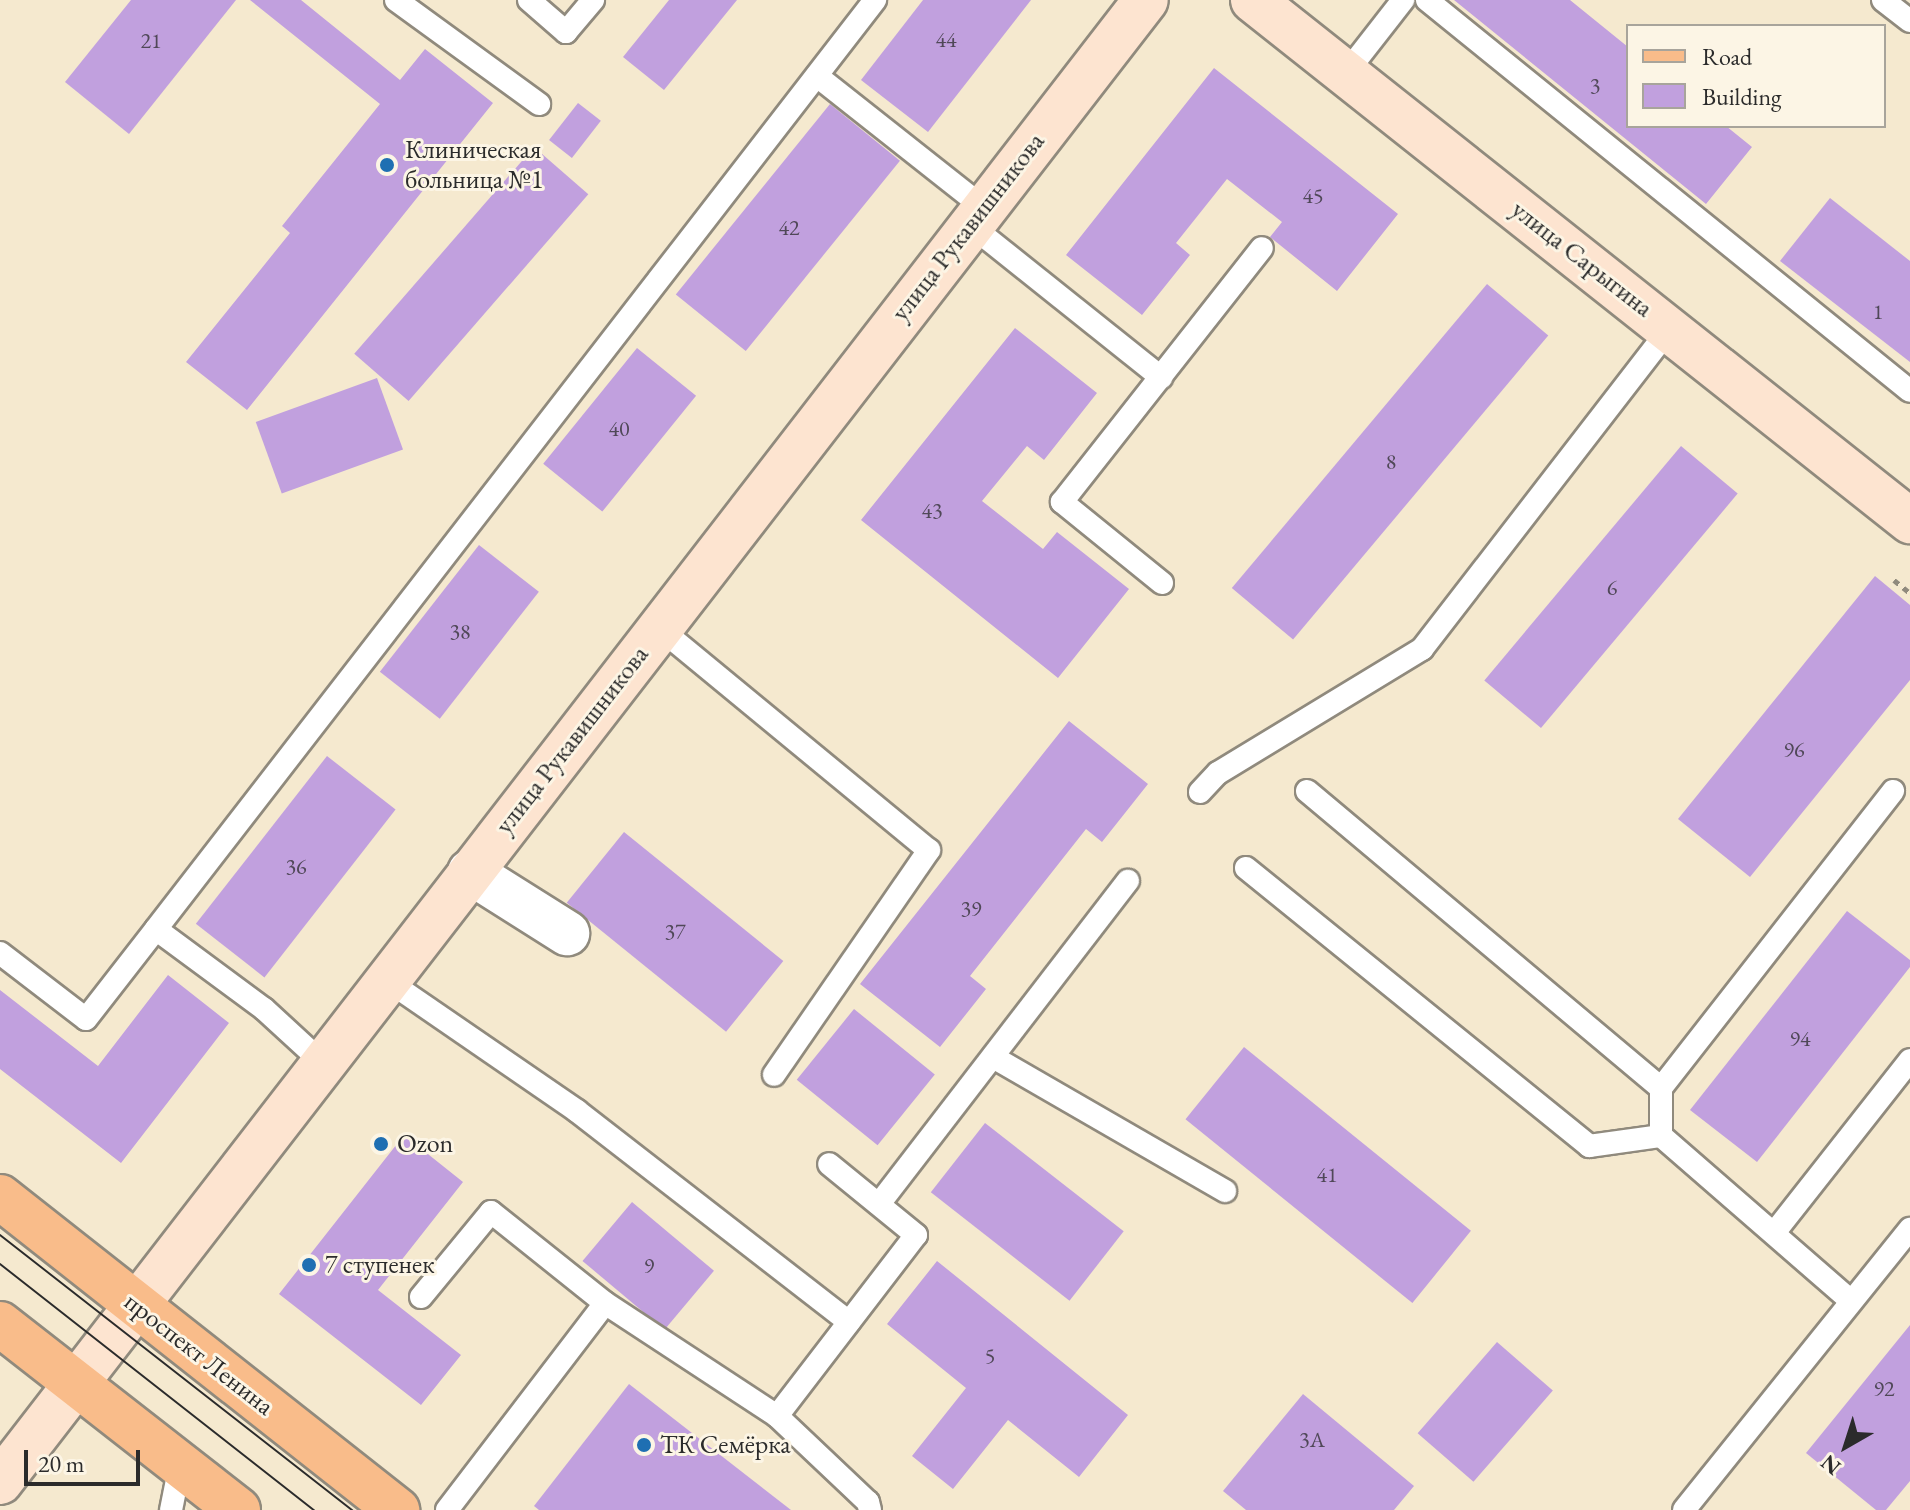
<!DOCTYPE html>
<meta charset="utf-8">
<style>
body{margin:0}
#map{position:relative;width:1910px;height:1510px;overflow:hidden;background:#f5e9cf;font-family:"EB Garamond",serif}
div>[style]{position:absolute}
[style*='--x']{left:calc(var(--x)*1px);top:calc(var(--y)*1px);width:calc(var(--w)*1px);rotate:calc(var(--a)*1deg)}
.building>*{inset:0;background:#c1a0de;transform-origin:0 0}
.path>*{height:5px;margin-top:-2.5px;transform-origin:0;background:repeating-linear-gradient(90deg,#908a7d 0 6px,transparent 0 12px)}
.roads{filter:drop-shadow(2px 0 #908a7d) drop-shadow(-2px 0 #908a7d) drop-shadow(0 2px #908a7d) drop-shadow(0 -2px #908a7d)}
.lane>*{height:22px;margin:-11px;padding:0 11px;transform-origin:11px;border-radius:11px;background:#fff}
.street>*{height:44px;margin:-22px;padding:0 22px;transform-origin:22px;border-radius:22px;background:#fff}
.secondary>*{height:44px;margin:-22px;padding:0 22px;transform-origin:22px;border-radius:22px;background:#fde4d0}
.primary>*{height:44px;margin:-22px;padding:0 22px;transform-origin:22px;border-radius:22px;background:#f9bc8a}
.tram>*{height:2px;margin:-1px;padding:0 1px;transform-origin:1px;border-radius:1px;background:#2b2b2b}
.dots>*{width:22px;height:22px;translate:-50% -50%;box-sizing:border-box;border:4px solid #fcf5e5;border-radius:50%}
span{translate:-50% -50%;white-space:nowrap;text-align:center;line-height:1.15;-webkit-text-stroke:6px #fcf5e5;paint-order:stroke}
.number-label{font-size:22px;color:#504858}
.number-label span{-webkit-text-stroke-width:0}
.poi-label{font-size:26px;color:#2b2b2b}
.left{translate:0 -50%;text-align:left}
.street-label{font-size:26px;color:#2b2b2b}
.legend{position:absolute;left:1626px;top:24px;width:260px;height:104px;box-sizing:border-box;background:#fcf5e5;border:2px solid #a8a49b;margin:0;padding:10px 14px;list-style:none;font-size:24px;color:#2b2b2b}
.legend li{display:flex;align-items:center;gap:16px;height:40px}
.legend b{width:40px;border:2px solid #a8a49b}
.north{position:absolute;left:1806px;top:1406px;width:80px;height:80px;-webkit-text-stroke:6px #fcf5e5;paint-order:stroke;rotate:219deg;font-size:22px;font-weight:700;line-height:32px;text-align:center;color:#2b2b2b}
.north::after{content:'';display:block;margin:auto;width:28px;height:36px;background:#2b2b2b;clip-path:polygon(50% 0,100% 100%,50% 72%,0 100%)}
.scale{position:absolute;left:24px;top:1450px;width:116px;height:36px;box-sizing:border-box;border:4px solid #2b2b2b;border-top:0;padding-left:10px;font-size:24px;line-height:28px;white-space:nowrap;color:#2b2b2b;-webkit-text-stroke:6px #fcf5e5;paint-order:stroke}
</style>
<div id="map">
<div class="building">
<i style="clip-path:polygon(131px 0,236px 0,129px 134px,65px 82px)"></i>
<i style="clip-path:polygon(250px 0,301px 0,400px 80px,425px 49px,493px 103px,247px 410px,186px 362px,290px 233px,282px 226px,380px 104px)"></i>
<i style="clip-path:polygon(669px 0,737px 0,664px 90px,623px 57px)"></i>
<i style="clip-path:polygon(923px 0,1031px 0,928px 132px,861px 80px)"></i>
<i style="clip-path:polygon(1454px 0,1570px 0,1628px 47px,1628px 126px,1726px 126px,1752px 147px,1706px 204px)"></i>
<i style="clip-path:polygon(1214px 68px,1398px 214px,1337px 291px,1270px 237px,1282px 222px,1227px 179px,1176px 243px,1190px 255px,1142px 315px,1066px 255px)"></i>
<i style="left:578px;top:103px;width:29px;height:47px;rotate:38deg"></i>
<i style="left:830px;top:104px;width:90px;height:245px;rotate:39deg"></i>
<i style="left:534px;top:147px;width:72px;height:274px;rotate:41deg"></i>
<i style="clip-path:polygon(1830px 198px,1910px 261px,1910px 362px,1780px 261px)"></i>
<i style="left:1487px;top:284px;width:80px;height:397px;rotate:40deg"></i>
<i style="clip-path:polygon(1015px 328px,1097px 393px,1044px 460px,1027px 446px,982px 501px,1043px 549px,1057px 532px,1129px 589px,1058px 678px,861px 520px)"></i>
<i style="left:637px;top:348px;width:76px;height:149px;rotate:39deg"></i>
<i style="left:377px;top:378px;width:76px;height:129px;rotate:70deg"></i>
<i style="left:1681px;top:446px;width:74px;height:306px;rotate:40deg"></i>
<i style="left:479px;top:545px;width:76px;height:161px;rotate:38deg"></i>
<i style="clip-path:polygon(1875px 576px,1910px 605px,1910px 680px,1750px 877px,1678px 819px)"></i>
<i style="clip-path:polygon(1069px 721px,1148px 784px,1102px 842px,1086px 829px,970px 976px,986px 989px,940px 1047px,860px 984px)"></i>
<i style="left:327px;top:756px;width:87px;height:213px;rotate:38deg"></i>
<i style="left:624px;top:832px;width:205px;height:91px;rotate:39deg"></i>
<i style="clip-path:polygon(1847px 911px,1910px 960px,1910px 967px,1757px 1162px,1690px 1110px)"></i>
<i style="clip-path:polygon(168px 975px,229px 1023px,121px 1163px,0 1069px,0 990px,98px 1066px)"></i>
<i style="left:854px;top:1009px;width:104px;height:91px;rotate:39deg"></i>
<i style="left:1244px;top:1047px;width:292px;height:93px;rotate:39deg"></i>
<i style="left:985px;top:1123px;width:176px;height:88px;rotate:38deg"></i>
<i style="clip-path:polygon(404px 1135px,463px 1182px,378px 1290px,461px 1355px,421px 1405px,279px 1294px)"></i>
<i style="left:632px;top:1202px;width:107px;height:77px;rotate:40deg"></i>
<i style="clip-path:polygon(937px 1261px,1128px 1415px,1079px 1477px,1008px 1420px,953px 1489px,912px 1456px,966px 1388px,887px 1324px)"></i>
<i style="clip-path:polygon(1910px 1325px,1910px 1481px,1886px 1510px,1876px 1510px,1806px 1453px)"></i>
<i style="left:1497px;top:1342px;width:74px;height:121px;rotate:41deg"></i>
<i style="clip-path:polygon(629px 1384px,791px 1510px,539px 1510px,534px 1506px)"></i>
<i style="clip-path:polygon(1303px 1394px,1414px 1486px,1394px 1510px,1246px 1510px,1223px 1491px)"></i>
</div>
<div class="path">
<i style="--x:1894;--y:580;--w:21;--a:39"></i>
</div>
<div class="roads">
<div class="lane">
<i style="--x:396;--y:0;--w:177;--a:36"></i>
<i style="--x:529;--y:0;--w:49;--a:40.9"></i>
<i style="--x:566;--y:32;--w:42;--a:-49.8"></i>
<i style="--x:1427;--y:0;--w:621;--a:38.99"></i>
<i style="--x:1883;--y:0;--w:34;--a:38"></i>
<i style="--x:1346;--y:73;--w:93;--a:-52"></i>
<i style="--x:817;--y:76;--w:211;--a:38.3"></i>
<i style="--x:969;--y:224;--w:246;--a:38.6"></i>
<i style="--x:1162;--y:583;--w:129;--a:-141"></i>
<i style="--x:1062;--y:502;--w:323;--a:-51.8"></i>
<i style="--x:658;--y:627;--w:351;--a:39.5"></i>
<i style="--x:929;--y:850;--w:273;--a:124.6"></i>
<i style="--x:1307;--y:791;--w:462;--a:40"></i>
<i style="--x:1200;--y:792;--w:26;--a:-47"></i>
<i style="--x:1218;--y:773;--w:239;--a:-31.3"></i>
<i style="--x:1422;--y:649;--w:406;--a:-52.3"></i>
<i style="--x:1246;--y:868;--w:442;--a:39"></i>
<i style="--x:1589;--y:1146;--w:73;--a:-7.9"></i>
<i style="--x:0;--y:953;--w:108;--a:37.5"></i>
<i style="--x:86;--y:1019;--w:114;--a:-52.1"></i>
<i style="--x:388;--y:981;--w:229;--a:34.5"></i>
<i style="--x:577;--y:1111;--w:344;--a:37.8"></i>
<i style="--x:993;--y:1057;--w:268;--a:30"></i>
<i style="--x:325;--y:1065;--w:83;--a:-137.4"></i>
<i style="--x:264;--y:1009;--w:134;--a:-143.5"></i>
<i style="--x:156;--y:929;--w:1175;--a:-52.26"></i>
<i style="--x:879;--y:1204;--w:408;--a:-52.4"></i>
<i style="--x:1774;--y:1233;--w:220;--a:-51.8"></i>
<i style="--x:421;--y:1297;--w:110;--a:-50.5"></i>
<i style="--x:491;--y:1212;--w:146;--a:38.6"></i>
<i style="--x:1851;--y:1301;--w:252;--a:-139"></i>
<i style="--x:1661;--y:1136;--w:48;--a:-90"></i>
<i style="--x:1661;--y:1088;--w:377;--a:-52"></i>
<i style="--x:777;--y:1416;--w:228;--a:-52.5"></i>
<i style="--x:916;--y:1235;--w:112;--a:-140.8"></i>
<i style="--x:171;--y:1510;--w:46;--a:-78.7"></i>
<i style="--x:447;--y:1510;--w:260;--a:-52.6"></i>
<i style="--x:605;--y:1303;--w:206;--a:33.3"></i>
<i style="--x:777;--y:1416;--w:125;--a:43.4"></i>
<i style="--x:868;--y:1502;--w:8;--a:76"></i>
<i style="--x:1684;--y:1510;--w:361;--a:-51.2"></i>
</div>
<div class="street">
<i style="--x:470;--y:872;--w:115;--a:32.2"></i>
</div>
<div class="secondary">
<i style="--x:1253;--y:0;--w:839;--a:38.41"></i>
<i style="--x:0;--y:1482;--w:1873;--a:-52.29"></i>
</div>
<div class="primary">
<i style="--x:0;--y:1197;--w:506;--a:38.25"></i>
<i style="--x:0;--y:1324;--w:302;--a:38"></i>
</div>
</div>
<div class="tram">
<i style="--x:0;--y:1235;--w:447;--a:38"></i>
<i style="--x:0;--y:1264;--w:399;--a:38.1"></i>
</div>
<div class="dots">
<i style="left:387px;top:165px;background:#1f6fb2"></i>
<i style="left:381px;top:1144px;background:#1f6fb2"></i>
<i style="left:309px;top:1265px;background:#1f6fb2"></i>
<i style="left:644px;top:1445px;background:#1f6fb2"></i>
</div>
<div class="number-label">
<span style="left:946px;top:40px">44</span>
<span style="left:151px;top:41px">21</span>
<span style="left:1595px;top:86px">3</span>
<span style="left:1313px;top:196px">45</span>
<span style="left:789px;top:228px">42</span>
<span style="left:1878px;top:312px">1</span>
<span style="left:619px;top:429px">40</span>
<span style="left:1391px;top:462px">8</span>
<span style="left:932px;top:511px">43</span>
<span style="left:1612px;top:588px">6</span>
<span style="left:460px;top:632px">38</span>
<span style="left:1794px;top:750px">96</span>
<span style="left:296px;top:867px">36</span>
<span style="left:971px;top:909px">39</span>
<span style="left:675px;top:932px">37</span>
<span style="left:1800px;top:1039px">94</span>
<span style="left:1327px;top:1175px">41</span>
<span style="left:649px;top:1266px">9</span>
<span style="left:990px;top:1356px">5</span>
<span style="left:1884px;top:1389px">92</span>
<span style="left:1312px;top:1440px">3А</span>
</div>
<div class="poi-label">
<span class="left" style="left:405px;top:165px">Клиническая<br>больница №1</span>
<span class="left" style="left:397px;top:1144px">Ozon</span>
<span class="left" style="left:325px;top:1265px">7 ступенек</span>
<span class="left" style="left:660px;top:1445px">ТК Семёрка</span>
</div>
<div class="street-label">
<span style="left:968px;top:227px;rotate:-52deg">улица Рукавишникова</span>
<span style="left:1582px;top:259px;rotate:38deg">улица Сарыгина</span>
<span style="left:572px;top:740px;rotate:-52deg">улица Рукавишникова</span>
<span style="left:199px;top:1354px;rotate:38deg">проспект Ленина</span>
</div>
<ul class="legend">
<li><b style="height:10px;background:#f9bc8a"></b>Road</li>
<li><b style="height:22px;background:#c1a0de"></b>Building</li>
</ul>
<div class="north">N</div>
<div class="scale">20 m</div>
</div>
